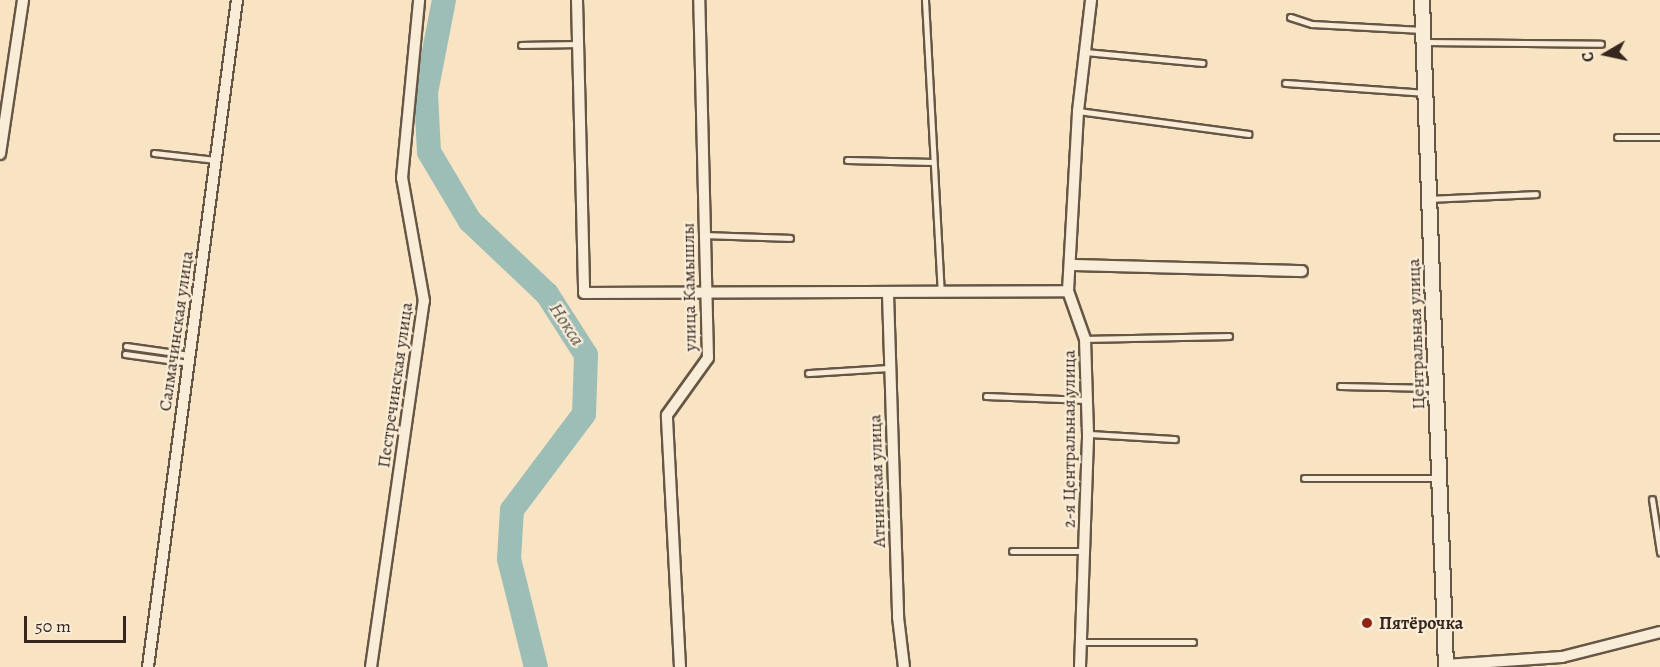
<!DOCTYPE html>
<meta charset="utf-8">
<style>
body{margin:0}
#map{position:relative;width:1660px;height:667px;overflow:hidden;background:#f8e4c3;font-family:Alegreya,serif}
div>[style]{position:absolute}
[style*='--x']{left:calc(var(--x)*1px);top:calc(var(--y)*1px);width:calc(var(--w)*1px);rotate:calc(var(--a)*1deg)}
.river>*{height:24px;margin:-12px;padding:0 12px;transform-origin:12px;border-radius:12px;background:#9dbeb7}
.roads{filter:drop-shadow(2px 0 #665646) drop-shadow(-2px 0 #665646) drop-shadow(0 2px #665646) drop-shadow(0 -2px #665646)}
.service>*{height:5px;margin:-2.5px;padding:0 2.5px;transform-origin:2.5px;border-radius:2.5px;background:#faedd8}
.minor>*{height:10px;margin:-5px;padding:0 5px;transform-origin:5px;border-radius:5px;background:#faedd8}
.tertiary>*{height:14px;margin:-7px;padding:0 7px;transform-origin:7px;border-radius:7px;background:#faedd8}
.dots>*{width:16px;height:16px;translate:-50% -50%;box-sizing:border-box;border:3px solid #faedd8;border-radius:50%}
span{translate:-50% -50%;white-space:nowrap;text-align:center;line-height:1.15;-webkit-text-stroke:4.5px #faedd8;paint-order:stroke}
.street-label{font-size:18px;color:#36261d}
.poi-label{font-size:18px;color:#36261d;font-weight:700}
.left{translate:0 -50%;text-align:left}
.water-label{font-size:20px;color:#55544b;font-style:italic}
.north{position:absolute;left:1576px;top:24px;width:60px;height:60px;-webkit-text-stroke:4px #faedd8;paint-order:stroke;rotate:261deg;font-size:16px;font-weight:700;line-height:24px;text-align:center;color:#36261d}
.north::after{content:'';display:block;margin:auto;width:21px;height:27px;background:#36261d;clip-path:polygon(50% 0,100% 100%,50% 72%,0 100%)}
.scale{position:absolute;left:24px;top:616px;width:102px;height:27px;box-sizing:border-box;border:3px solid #36261d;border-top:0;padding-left:8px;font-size:18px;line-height:21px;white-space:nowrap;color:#36261d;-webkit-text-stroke:4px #faedd8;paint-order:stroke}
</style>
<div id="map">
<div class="river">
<i style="--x:444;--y:0;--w:95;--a:101"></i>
<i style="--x:426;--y:93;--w:59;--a:87.1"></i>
<i style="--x:429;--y:152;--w:80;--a:59.3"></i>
<i style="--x:470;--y:221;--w:106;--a:43.5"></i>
<i style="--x:547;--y:294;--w:72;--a:57.4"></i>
<i style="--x:586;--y:355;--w:59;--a:91.9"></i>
<i style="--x:584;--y:414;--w:120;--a:126.9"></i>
<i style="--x:512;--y:510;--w:49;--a:93.5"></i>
<i style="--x:509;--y:559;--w:111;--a:76"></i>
</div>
<div class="roads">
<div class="service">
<i style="--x:925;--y:0;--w:292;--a:86.9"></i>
<i style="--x:1290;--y:17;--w:23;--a:18"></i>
<i style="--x:1312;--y:24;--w:110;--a:3.1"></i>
<i style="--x:1424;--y:42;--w:177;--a:0.6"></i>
<i style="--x:521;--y:45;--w:57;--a:-1"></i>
<i style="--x:1085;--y:52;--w:118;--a:5.4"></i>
<i style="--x:1285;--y:83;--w:139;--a:4.1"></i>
<i style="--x:1078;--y:111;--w:172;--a:7.7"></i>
<i style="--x:1617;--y:137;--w:43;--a:0"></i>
<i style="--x:154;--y:153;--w:62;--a:6.4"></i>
<i style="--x:847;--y:160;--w:86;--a:1.3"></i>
<i style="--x:1430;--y:199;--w:106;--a:-2.7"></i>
<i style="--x:705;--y:235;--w:85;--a:2"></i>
<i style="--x:1085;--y:339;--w:144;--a:-1.2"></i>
<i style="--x:126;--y:346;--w:64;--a:8.1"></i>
<i style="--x:125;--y:354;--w:65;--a:8"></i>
<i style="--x:808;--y:373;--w:82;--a:-3.5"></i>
<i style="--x:1340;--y:386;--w:94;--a:1.2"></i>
<i style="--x:986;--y:396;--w:100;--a:2.3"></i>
<i style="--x:1088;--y:434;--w:87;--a:3.3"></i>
<i style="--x:1304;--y:478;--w:134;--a:0"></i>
<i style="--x:1652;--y:499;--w:54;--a:81.4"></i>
<i style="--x:1012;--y:551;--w:72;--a:0"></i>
<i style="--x:1081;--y:642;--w:112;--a:0"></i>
</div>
<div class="minor">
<i style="--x:577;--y:0;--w:293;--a:88.6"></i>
<i style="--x:584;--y:293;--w:484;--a:-0.2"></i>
<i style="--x:0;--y:154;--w:156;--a:-81.5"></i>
<i style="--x:1070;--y:265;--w:232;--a:1.5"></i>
<i style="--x:888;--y:294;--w:323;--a:88.2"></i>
<i style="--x:898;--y:617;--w:50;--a:83.2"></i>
<i style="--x:1446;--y:665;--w:116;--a:-3.9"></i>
<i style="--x:1562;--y:657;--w:101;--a:-14.3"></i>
<i style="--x:148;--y:667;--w:673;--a:-82.4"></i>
<i style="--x:371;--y:667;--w:370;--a:-81.8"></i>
<i style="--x:424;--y:301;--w:125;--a:-100.1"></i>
<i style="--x:402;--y:178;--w:179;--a:-84.5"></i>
<i style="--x:680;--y:667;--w:252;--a:-93"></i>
<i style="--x:667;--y:415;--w:70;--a:-54.3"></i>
<i style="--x:708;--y:358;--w:358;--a:-91.4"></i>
<i style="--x:1080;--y:667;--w:233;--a:-88"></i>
<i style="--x:1088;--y:434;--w:95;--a:-91.8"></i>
<i style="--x:1085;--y:339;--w:51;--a:-109.5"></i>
<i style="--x:1068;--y:291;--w:180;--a:-86.8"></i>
<i style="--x:1078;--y:111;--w:112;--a:-83.3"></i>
</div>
<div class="tertiary">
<i style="--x:1422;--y:0;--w:667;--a:87.94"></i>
</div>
</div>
<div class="dots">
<i style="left:1367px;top:623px;background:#8f2418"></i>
</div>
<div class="street-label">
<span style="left:689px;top:287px;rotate:-91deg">улица Камышлы</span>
<span style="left:176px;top:331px;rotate:-82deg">Салмачинская улица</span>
<span style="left:1416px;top:334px;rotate:-92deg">Центральная улица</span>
<span style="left:395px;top:385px;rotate:-82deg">Пестречинская улица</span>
<span style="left:1069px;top:439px;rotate:-90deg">2-я Центральная улица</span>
<span style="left:877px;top:481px;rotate:-92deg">Атнинская улица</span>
</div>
<div class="poi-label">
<span class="left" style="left:1379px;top:623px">Пятёрочка</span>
</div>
<div class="water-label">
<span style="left:567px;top:324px;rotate:57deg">Нокса</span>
</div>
<div class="north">С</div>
<div class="scale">50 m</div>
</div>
